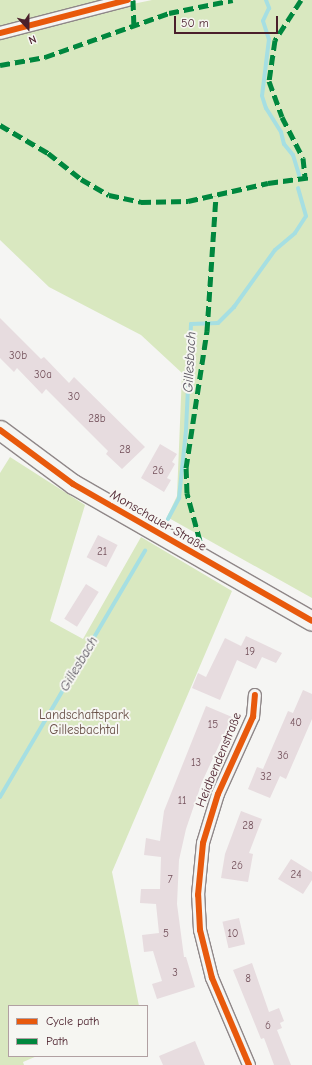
<!DOCTYPE html>
<meta charset="utf-8">
<style>
body{margin:0}
#map{position:relative;width:312px;height:1065px;overflow:hidden;background:#f5f5f3;font-family:"Comic Neue",sans-serif}
div>[style]{position:absolute}
[style*='--x']{left:calc(var(--x)*1px);top:calc(var(--y)*1px);width:calc(var(--w)*1px);rotate:calc(var(--a)*1deg)}
.green>*{inset:0;background:#d9e8c0}
.stream>*{height:4px;margin:-2px;padding:0 2px;transform-origin:2px;border-radius:2px;background:#a6dfe2}
.building>*{inset:0;background:#e7dcdf;transform-origin:0 0}
.roads{filter:drop-shadow(1px 0 #8f8788) drop-shadow(-1px 0 #8f8788) drop-shadow(0 1px #8f8788) drop-shadow(0 -1px #8f8788)}
.street>*{height:12px;margin:-6px;padding:0 6px;transform-origin:6px;border-radius:6px;background:#f5f5f3}
.primary>*{height:19px;margin:-9.5px;padding:0 9.5px;transform-origin:9.5px;border-radius:9.5px;background:#f5f5f3}
.quiet>*{height:5px;margin-top:-2.5px;transform-origin:0;background:repeating-linear-gradient(90deg,#00873e 0 10px,transparent 0 15px)}
.cycleway>*{height:6px;margin:-3px;padding:0 3px;transform-origin:3px;border-radius:3px;background:#e8590c}
span{translate:-50% -50%;white-space:nowrap;text-align:center;line-height:1.15;-webkit-text-stroke:4px #f6f6f2;paint-order:stroke}
.number-label{font-size:11px;color:#73505a}
.number-label span{-webkit-text-stroke-width:0}
.street-label{font-size:13px;color:#4a1f2b}
.park-label{font-size:13px;color:#684f46}
.water-label{font-size:14px;color:#5b5660;font-style:italic}
.legend{position:absolute;left:8px;top:1005px;width:140px;height:52px;box-sizing:border-box;background:#f6f6f2;border:1px solid #b1a0a2;margin:0;padding:5px 7px;list-style:none;font-size:12px;color:#4a1f2b}
.legend li{display:flex;align-items:center;gap:8px;height:20px}
.legend b{width:20px;border:1px solid #b1a0a2}
.north{position:absolute;left:8px;top:8px;width:40px;height:40px;-webkit-text-stroke:3px #f6f6f2;paint-order:stroke;rotate:159deg;font-size:11px;font-weight:700;line-height:16px;text-align:center;color:#4a1f2b}
.north::after{content:'';display:block;margin:auto;width:14px;height:18px;background:#4a1f2b;clip-path:polygon(50% 0,100% 100%,50% 72%,0 100%)}
.scale{position:absolute;left:174px;top:16px;width:104px;height:18px;box-sizing:border-box;border:2px solid #4a1f2b;border-top:0;padding-left:5px;font-size:12px;line-height:14px;white-space:nowrap;color:#4a1f2b;-webkit-text-stroke:3px #f6f6f2;paint-order:stroke}
</style>
<div id="map">
<div class="green">
<i style="clip-path:polygon(0 0,105px 0,0 26px)"></i>
<i style="clip-path:polygon(152px 0,312px 0,312px 598px,167px 517px,177px 496px,182px 373px,141px 335px,49px 287px,0 240px,0 38px,104px 10px)"></i>
<i style="clip-path:polygon(10px 457px,85px 505px,50px 621px,83px 639px,141px 537px,232px 591px,112px 872px,139px 1006px,9px 1006px,9px 1056px,37px 1056px,23px 1062px,24px 1065px,0 1065px,0 473px)"></i>
</div>
<div class="stream">
<i style="--x:266;--y:0;--w:9;--a:69"></i>
<i style="--x:269;--y:8;--w:14;--a:115"></i>
<i style="--x:263;--y:21;--w:19;--a:72"></i>
<i style="--x:269;--y:39;--w:57;--a:97"></i>
<i style="--x:262;--y:96;--w:13;--a:72"></i>
<i style="--x:266;--y:108;--w:28;--a:58"></i>
<i style="--x:281;--y:132;--w:12;--a:76"></i>
<i style="--x:284;--y:144;--w:14;--a:51"></i>
<i style="--x:293;--y:155;--w:21;--a:73"></i>
<i style="--x:168;--y:519;--w:24;--a:-62"></i>
<i style="--x:179;--y:498;--w:68;--a:-84.1"></i>
<i style="--x:186;--y:430;--w:106;--a:-87.3"></i>
<i style="--x:191;--y:324;--w:27;--a:-2"></i>
<i style="--x:218;--y:323;--w:23;--a:-45"></i>
<i style="--x:234;--y:307;--w:70;--a:-54.3"></i>
<i style="--x:275;--y:250;--w:26;--a:-40"></i>
<i style="--x:295;--y:233;--w:20;--a:-57"></i>
<i style="--x:306;--y:216;--w:29;--a:-106"></i>
<i style="--x:0;--y:797;--w:286;--a:-59.5"></i>
</div>
<div class="building">
<i style="clip-path:polygon(0 318px,41px 359px,44px 357px,69px 383px,74px 377px,145px 447px,122px 469px,106px 454px,108px 451px,46px 389px,42px 394px,17px 368px,14px 372px,0 358px)"></i>
<i style="clip-path:polygon(160px 444px,177px 454px,172px 462px,175px 464px,167px 478px,171px 480px,164px 492px,141px 478px)"></i>
<i style="left:98px;top:535px;width:22px;height:25px;rotate:27deg"></i>
<i style="left:86px;top:584px;width:15px;height:41px;rotate:32deg"></i>
<i style="clip-path:polygon(246px 636px,282px 653px,276px 663px,262px 657px,256px 669px,237px 660px,220px 700px,192px 688px,198px 673px,206px 677px,225px 638px,241px 646px)"></i>
<i style="clip-path:polygon(303px 690px,312px 694px,312px 719px,286px 779px,280px 776px,270px 798px,248px 789px,257px 767px,263px 769px,288px 711px,293px 713px)"></i>
<i style="clip-path:polygon(206px 706px,232px 717px,202px 782px,186px 829px,179px 860px,177px 904px,184px 957px,186px 957px,195px 987px,157px 999px,152px 984px,162px 981px,153px 951px,144px 952px,142px 935px,159px 933px,156px 904px,140px 903px,141px 889px,160px 889px,161px 857px,144px 855px,146px 838px,160px 841px,164px 811px)"></i>
<i style="clip-path:polygon(241px 811px,262px 819px,249px 853px,253px 854px,248px 882px,221px 878px,225px 854px)"></i>
<i style="clip-path:polygon(291px 859px,312px 872px,312px 880px,303px 894px,278px 879px)"></i>
<i style="left:239px;top:918px;width:27px;height:17px;rotate:77deg"></i>
<i style="clip-path:polygon(252px 963px,269px 1012px,279px 1008px,284px 1021px,280px 1023px,282px 1028px,277px 1030px,291px 1065px,274px 1065px,264px 1038px,261px 1039px,233px 970px)"></i>
<i style="clip-path:polygon(195px 1041px,205px 1065px,163px 1065px,159px 1056px)"></i>
</div>
<div class="roads">
<div class="street">
<i style="--x:0;--y:33;--w:132;--a:-14.5"></i>
<i style="--x:249;--y:1065;--w:95;--a:-113"></i>
<i style="--x:212;--y:978;--w:49;--a:-104"></i>
<i style="--x:200;--y:930;--w:35;--a:-93"></i>
<i style="--x:198;--y:895;--w:52;--a:-84.5"></i>
<i style="--x:203;--y:843;--w:51;--a:-73"></i>
<i style="--x:218;--y:794;--w:85;--a:-65.6"></i>
<i style="--x:253;--y:717;--w:22;--a:-85"></i>
</div>
<div class="primary">
<i style="--x:0;--y:430;--w:91;--a:36.5"></i>
<i style="--x:73;--y:484;--w:275;--a:29.8"></i>
</div>
</div>
<div class="quiet">
<i style="--x:133;--y:0;--w:24;--a:88"></i>
<i style="--x:301;--y:0;--w:48;--a:123"></i>
<i style="--x:275;--y:40;--w:41;--a:98.3"></i>
<i style="--x:269;--y:81;--w:38;--a:70"></i>
<i style="--x:282;--y:117;--w:46;--a:62.9"></i>
<i style="--x:303;--y:158;--w:20;--a:84"></i>
<i style="--x:0;--y:65;--w:46;--a:-10.1"></i>
<i style="--x:45;--y:57;--w:132;--a:-19.5"></i>
<i style="--x:169;--y:13;--w:65;--a:-11.5"></i>
<i style="--x:0;--y:125;--w:56;--a:30.3"></i>
<i style="--x:48;--y:153;--w:42;--a:38.2"></i>
<i style="--x:81;--y:179;--w:32;--a:30"></i>
<i style="--x:109;--y:195;--w:33;--a:12"></i>
<i style="--x:141;--y:202;--w:47;--a:-1.2"></i>
<i style="--x:188;--y:201;--w:82;--a:-12.7"></i>
<i style="--x:268;--y:183;--w:44;--a:-7.8"></i>
<i style="--x:200;--y:541;--w:50;--a:-105.2"></i>
<i style="--x:187;--y:493;--w:25;--a:-92"></i>
<i style="--x:186;--y:468;--w:139;--a:-81.3"></i>
<i style="--x:207;--y:331;--w:135;--a:-86.2"></i>
</div>
<div class="cycleway">
<i style="--x:0;--y:33;--w:132;--a:-14.5"></i>
<i style="--x:0;--y:430;--w:91;--a:36.5"></i>
<i style="--x:73;--y:484;--w:275;--a:29.8"></i>
<i style="--x:249;--y:1065;--w:95;--a:-113"></i>
<i style="--x:212;--y:978;--w:49;--a:-104"></i>
<i style="--x:200;--y:930;--w:35;--a:-93"></i>
<i style="--x:198;--y:895;--w:52;--a:-84.5"></i>
<i style="--x:203;--y:843;--w:51;--a:-73"></i>
<i style="--x:218;--y:794;--w:85;--a:-65.6"></i>
<i style="--x:253;--y:717;--w:22;--a:-85"></i>
</div>
<div class="number-label">
<span style="left:18px;top:356px">30b</span>
<span style="left:43px;top:375px">30a</span>
<span style="left:74px;top:397px">30</span>
<span style="left:97px;top:419px">28b</span>
<span style="left:125px;top:450px">28</span>
<span style="left:158px;top:471px">26</span>
<span style="left:102px;top:552px">21</span>
<span style="left:250px;top:652px">19</span>
<span style="left:296px;top:723px">40</span>
<span style="left:213px;top:725px">15</span>
<span style="left:283px;top:756px">36</span>
<span style="left:196px;top:763px">13</span>
<span style="left:266px;top:777px">32</span>
<span style="left:182px;top:801px">11</span>
<span style="left:248px;top:826px">28</span>
<span style="left:237px;top:866px">26</span>
<span style="left:296px;top:875px">24</span>
<span style="left:170px;top:880px">7</span>
<span style="left:166px;top:934px">5</span>
<span style="left:233px;top:934px">10</span>
<span style="left:175px;top:973px">3</span>
<span style="left:248px;top:979px">8</span>
<span style="left:268px;top:1026px">6</span>
</div>
<div class="street-label">
<span style="left:158px;top:521px;rotate:30deg">Monschauer Straße</span>
<span style="left:219px;top:760px;rotate:-68deg">Heidbendenstraße</span>
</div>
<div class="park-label">
<span style="left:84px;top:723px">Landschaftspark<br>Gillesbachtal</span>
</div>
<div class="water-label">
<span style="left:190px;top:362px;rotate:-87deg">Gillesbach</span>
<span style="left:79px;top:664px;rotate:-59deg">Gillesbach</span>
</div>
<ul class="legend">
<li><b style="height:5px;background:#e8590c"></b>Cycle path</li>
<li><b style="height:5px;background:#00873e"></b>Path</li>
</ul>
<div class="north">N</div>
<div class="scale">50 m</div>
</div>
